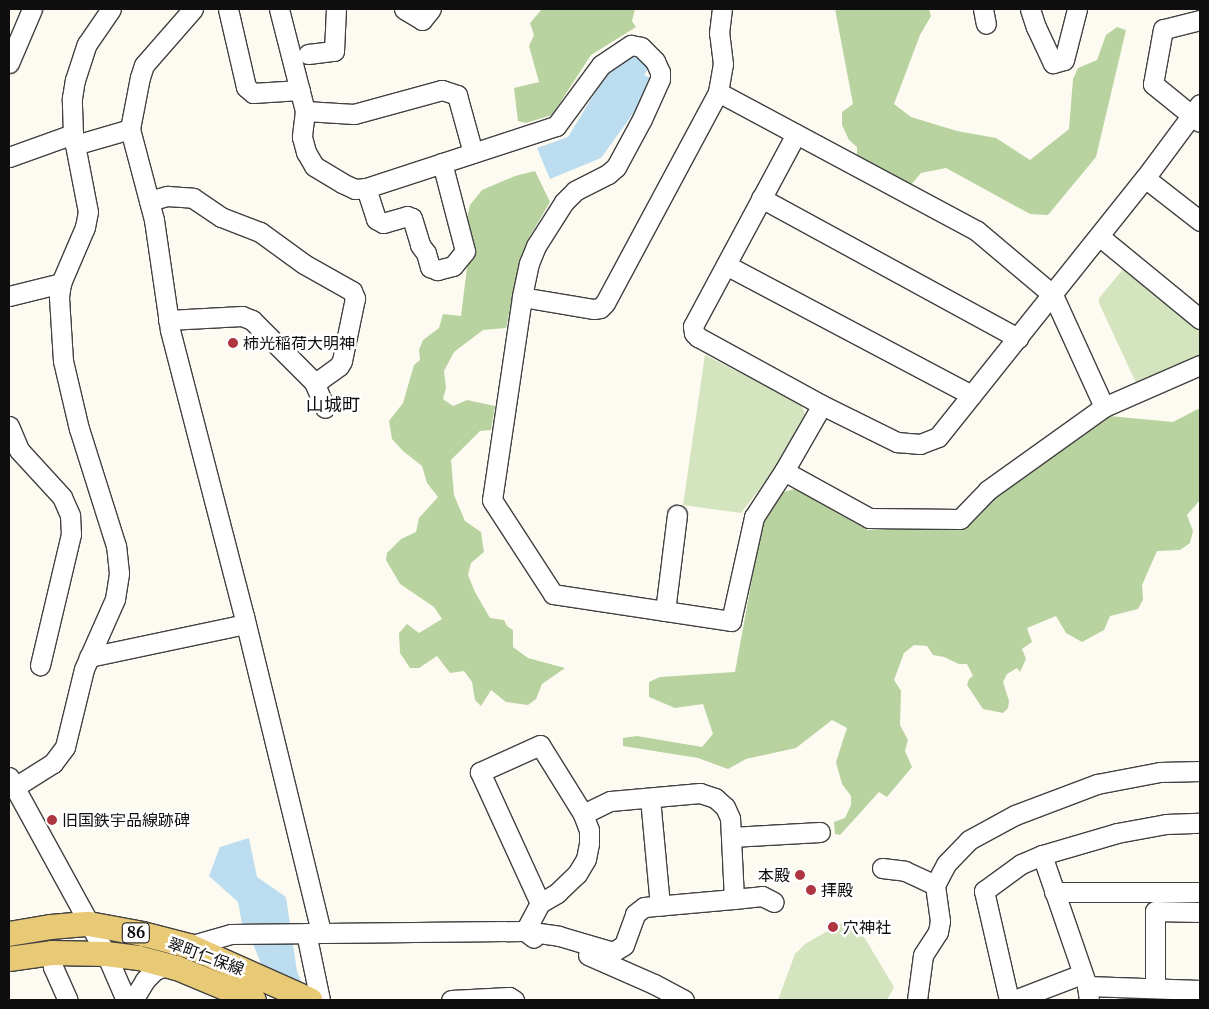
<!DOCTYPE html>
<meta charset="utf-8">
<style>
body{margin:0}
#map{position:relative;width:1209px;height:1009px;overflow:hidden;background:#fdfbf1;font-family:Merriweather,"Noto Sans JP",serif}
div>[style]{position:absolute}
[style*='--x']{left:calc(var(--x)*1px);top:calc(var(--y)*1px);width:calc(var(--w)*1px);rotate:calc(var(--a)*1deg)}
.green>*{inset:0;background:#d3e4be}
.forest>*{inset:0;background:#b8d3a0}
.water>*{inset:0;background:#bcddef}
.roads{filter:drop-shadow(1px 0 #414141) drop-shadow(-1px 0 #414141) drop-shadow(0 1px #414141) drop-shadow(0 -1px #414141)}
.minor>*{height:19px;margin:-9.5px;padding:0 9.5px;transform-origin:9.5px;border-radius:9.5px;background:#fff}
.major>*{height:24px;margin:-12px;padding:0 12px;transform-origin:12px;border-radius:12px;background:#e8c976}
.dots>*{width:14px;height:14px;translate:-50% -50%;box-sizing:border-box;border:2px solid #fff;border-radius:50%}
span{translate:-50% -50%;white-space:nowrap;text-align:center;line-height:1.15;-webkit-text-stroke:5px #fff;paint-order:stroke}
.shield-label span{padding:1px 4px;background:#fff;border:1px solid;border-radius:4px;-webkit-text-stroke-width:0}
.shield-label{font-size:15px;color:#0e0e0e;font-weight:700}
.poi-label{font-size:16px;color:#0e0e0e}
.left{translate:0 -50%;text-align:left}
.right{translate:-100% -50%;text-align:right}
.street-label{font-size:16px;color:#0e0e0e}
.neighbourhood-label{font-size:18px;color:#0e0e0e}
.frame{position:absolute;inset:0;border:10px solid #0e0e0e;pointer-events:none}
</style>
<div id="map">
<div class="green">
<i style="clip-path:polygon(1125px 267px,1200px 326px,1200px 356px,1137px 385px,1099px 303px,1099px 298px)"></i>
<i style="clip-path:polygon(705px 355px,801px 404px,805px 414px,775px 469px,741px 513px,683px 505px)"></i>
<i style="clip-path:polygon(852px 917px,894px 987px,887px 1000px,778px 1000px,795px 954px,805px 944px)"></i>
</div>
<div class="forest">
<i style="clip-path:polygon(542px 9px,635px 9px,632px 21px,636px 27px,591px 55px,552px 115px,526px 123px,518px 121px,514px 88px,539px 82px,529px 46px,534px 35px,530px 23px)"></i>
<i style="clip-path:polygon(835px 9px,929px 9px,931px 16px,920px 35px,894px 104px,911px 117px,957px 131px,996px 138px,1030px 160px,1069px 129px,1073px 79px,1078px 68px,1097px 60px,1106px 35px,1117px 27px,1126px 30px,1096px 157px,1048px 215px,1030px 214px,946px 168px,921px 173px,911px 185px,857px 155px,857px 147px,849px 140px,842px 125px,842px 112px,853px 104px)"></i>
<i style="clip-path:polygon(535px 171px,550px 202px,527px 241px,520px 260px,506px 328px,483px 330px,454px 352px,444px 371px,446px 388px,443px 399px,453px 406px,467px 400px,495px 406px,491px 430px,480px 431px,451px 460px,454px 495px,465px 521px,481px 532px,484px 552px,471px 563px,468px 575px,475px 592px,490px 618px,504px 620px,507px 626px,513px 630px,513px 647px,528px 658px,565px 668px,542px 684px,536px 699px,528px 705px,506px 702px,491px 690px,481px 706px,475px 700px,472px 682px,464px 671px,450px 673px,437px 656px,419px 668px,410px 668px,400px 653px,399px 633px,407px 624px,419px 633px,442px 619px,434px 607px,400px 584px,386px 560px,387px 553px,401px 539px,416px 532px,419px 518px,438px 497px,427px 483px,422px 466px,403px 451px,392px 439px,389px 421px,403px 403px,414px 365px,420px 360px,419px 350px,423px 340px,439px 328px,443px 314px,461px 316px,469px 251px,465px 227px,470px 205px,482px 190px,515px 176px)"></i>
<i style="clip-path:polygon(1198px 409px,1200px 411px,1200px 500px,1187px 515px,1193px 531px,1190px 543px,1180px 550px,1157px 551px,1142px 585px,1143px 600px,1138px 609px,1110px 616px,1104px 630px,1082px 642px,1066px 633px,1056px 616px,1027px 628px,1032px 642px,1022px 649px,1026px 659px,1020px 672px,1017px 668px,1007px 674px,1003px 682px,1009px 701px,1008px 708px,1003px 713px,983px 709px,967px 685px,969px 679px,973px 676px,967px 664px,959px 664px,944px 657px,933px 655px,927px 646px,914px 645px,904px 653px,894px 680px,901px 691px,900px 725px,908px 740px,905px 751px,912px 767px,887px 797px,879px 792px,840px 835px,835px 834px,834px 822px,845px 818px,851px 805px,851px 796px,842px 784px,836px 762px,847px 728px,832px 720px,796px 748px,746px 759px,728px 769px,698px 758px,623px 746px,623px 738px,637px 736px,702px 747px,713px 734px,703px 704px,675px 708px,649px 697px,649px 682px,660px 677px,735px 672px,763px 518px,783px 492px,795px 489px,868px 530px,963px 525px,994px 496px,1109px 416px,1173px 422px)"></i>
</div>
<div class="water">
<i style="clip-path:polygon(628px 55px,639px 56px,649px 68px,644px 75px,651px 78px,640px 104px,601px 158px,550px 179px,537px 148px,568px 137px,605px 76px)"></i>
<i style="clip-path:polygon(249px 838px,257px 877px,286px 897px,297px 971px,308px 1000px,276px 1000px,253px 944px,245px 940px,238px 902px,209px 876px,220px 847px)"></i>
</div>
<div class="roads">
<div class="minor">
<i style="--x:193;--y:9;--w:74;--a:131.2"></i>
<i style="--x:144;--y:65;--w:13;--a:108"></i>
<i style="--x:140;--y:77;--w:53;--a:100.9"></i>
<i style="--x:130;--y:129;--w:94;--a:75.2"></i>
<i style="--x:154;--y:220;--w:111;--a:81.7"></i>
<i style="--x:170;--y:330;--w:295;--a:75.5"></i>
<i style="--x:244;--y:616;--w:325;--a:76.3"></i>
<i style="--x:228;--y:9;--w:80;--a:77"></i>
<i style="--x:246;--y:87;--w:9;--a:41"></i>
<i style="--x:253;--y:93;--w:47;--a:-3.7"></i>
<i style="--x:279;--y:9;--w:105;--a:75.7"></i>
<i style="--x:305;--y:111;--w:26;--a:97"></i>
<i style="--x:302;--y:137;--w:16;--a:75"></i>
<i style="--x:306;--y:152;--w:16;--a:60"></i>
<i style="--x:314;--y:166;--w:33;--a:31"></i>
<i style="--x:342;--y:183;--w:14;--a:25"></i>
<i style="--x:355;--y:189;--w:11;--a:-5"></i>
<i style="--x:366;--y:188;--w:200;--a:-18.1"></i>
<i style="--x:556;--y:126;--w:76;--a:-53.6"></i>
<i style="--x:601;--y:65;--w:36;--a:-34"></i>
<i style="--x:631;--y:45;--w:10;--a:11"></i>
<i style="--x:641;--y:47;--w:20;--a:45"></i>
<i style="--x:655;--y:61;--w:12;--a:66"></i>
<i style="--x:660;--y:72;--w:7;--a:90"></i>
<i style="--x:660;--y:79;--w:44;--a:114.2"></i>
<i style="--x:642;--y:119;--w:55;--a:118.4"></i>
<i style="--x:616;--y:167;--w:11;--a:139"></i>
<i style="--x:608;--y:174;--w:37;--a:153"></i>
<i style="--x:575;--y:191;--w:16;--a:135"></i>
<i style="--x:564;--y:202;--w:52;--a:122.5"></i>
<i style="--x:536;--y:246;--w:18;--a:112"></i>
<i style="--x:529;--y:263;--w:35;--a:102"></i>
<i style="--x:522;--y:297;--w:205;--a:98.4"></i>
<i style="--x:492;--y:500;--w:112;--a:57"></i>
<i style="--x:553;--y:594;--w:180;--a:8.6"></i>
<i style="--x:731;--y:621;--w:107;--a:-77.5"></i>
<i style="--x:754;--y:517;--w:55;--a:-56.9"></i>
<i style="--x:784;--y:471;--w:76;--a:-60.1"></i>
<i style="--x:404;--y:9;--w:21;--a:31"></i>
<i style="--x:422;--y:20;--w:14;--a:-51"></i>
<i style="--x:983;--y:9;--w:15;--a:79"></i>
<i style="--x:1030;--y:9;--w:19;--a:72"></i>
<i style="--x:1036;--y:27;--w:40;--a:65"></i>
<i style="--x:1053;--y:63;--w:11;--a:-15"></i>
<i style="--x:1064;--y:60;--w:53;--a:-75.7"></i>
<i style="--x:1200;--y:20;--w:38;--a:166"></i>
<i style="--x:1163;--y:29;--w:56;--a:100.3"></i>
<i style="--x:1153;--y:84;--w:60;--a:39"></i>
<i style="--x:308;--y:54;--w:26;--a:-7"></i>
<i style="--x:334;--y:51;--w:42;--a:-87.3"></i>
<i style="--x:9;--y:63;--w:59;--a:-66.9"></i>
<i style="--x:718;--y:92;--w:294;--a:28.2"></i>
<i style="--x:977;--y:231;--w:99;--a:40.1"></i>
<i style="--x:1053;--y:295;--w:123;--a:65.5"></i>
<i style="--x:305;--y:111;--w:49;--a:3.5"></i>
<i style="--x:354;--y:114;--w:91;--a:-15.3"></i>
<i style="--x:442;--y:90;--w:16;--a:18"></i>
<i style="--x:457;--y:95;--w:60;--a:74.6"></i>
<i style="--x:796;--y:134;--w:218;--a:118.2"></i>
<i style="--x:693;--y:326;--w:7;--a:82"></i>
<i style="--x:694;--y:333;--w:6;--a:45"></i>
<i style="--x:698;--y:337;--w:141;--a:28.7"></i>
<i style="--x:822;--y:405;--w:84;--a:26.3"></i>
<i style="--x:897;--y:442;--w:23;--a:5"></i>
<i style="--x:920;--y:444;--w:19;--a:-21"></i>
<i style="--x:938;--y:437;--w:332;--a:-51.4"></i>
<i style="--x:1145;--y:178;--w:92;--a:-53.4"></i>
<i style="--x:75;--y:145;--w:57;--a:-16.2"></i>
<i style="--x:9;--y:157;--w:68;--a:-19.8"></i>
<i style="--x:1145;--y:178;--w:70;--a:38"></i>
<i style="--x:366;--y:188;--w:33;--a:72"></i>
<i style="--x:376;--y:219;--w:8;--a:30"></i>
<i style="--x:383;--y:223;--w:25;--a:-16"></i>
<i style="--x:407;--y:216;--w:5;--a:22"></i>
<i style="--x:412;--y:218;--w:28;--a:73"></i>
<i style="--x:420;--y:245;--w:10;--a:53"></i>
<i style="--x:426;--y:253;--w:15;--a:74"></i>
<i style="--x:430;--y:267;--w:8;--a:23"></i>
<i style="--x:437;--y:270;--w:16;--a:-14"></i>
<i style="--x:453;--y:266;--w:19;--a:-51"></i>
<i style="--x:465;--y:251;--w:91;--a:-104.6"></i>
<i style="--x:761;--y:198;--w:293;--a:28.6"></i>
<i style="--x:149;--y:201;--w:19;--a:-16"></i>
<i style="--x:167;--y:196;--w:26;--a:4"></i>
<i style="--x:193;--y:198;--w:34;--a:34"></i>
<i style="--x:221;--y:217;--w:42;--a:21"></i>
<i style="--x:260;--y:232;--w:54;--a:36"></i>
<i style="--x:304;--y:264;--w:55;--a:29.4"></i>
<i style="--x:352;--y:291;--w:8;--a:67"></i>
<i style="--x:355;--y:298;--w:64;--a:101.7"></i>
<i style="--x:342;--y:361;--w:6;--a:121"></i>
<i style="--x:339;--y:366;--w:22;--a:144"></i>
<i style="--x:321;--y:379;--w:8;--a:157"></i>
<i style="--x:1099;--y:236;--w:131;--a:39.4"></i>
<i style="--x:726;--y:265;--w:278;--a:27.9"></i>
<i style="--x:9;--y:296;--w:54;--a:-14"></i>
<i style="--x:522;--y:297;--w:73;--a:9.5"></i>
<i style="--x:594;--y:309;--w:6;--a:-9"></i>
<i style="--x:600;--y:308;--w:7;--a:-45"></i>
<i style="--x:605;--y:303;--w:239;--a:-61.8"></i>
<i style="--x:718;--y:92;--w:28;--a:-80"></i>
<i style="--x:723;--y:64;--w:31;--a:-97"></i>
<i style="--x:719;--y:33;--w:24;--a:-83"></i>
<i style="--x:168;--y:320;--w:74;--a:-3.1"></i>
<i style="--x:242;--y:316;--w:11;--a:22"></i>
<i style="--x:252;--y:320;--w:88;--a:45"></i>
<i style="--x:314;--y:382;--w:28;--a:67"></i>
<i style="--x:9;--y:426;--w:26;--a:67"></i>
<i style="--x:19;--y:450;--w:64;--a:47.5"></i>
<i style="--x:62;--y:497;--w:20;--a:66"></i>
<i style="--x:70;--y:515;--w:19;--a:87"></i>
<i style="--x:71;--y:534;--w:135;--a:103.3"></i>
<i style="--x:784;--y:471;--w:97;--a:28.9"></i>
<i style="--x:869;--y:518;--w:91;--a:0.6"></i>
<i style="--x:960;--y:519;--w:40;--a:-46"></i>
<i style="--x:988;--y:490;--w:143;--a:-35.6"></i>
<i style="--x:1104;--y:407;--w:105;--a:-23.6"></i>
<i style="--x:665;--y:611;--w:97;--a:-82.9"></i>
<i style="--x:89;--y:657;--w:160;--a:-11.9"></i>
<i style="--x:9;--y:777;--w:202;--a:61.3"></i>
<i style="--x:106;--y:954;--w:50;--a:66.5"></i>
<i style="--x:15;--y:787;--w:45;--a:-32.3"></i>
<i style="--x:53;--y:763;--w:20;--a:-53"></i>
<i style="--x:65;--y:747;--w:80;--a:-76.3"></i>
<i style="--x:84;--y:669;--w:77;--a:-66.1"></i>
<i style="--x:115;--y:599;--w:26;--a:-81"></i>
<i style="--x:119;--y:573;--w:27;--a:-96"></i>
<i style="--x:116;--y:546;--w:123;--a:-107.5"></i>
<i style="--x:79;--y:429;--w:70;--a:-103.2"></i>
<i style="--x:63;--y:361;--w:64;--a:-93.6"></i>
<i style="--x:59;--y:297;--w:14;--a:-82"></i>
<i style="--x:61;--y:283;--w:61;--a:-66.8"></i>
<i style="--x:85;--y:227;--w:15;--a:-79"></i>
<i style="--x:88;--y:212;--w:79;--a:-100.9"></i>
<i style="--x:73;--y:134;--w:36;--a:-92"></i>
<i style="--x:72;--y:98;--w:18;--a:-81"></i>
<i style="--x:75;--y:80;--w:38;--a:-72"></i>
<i style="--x:87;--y:44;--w:42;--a:-55.6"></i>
<i style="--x:650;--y:798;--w:108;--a:84.7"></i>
<i style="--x:731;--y:837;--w:89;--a:-3.2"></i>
<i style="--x:1042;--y:855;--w:139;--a:71"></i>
<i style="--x:1087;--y:986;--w:14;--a:82"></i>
<i style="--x:882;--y:868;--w:23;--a:7"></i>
<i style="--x:905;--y:871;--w:33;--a:25"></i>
<i style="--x:1054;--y:892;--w:146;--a:0"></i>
<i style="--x:734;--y:899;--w:28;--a:-6"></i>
<i style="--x:762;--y:896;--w:13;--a:27"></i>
<i style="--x:540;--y:903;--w:20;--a:-30"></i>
<i style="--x:557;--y:893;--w:28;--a:-44"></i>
<i style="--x:577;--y:874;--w:17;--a:-59"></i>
<i style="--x:586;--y:859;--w:16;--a:-79"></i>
<i style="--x:589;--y:843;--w:13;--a:-90"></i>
<i style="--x:589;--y:830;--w:17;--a:-111"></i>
<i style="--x:583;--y:814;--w:81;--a:-121.9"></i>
<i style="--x:540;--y:745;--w:66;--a:155.8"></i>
<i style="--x:480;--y:772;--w:144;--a:65.4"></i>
<i style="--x:540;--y:903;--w:32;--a:118"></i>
<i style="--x:525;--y:931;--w:34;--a:8"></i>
<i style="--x:559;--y:936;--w:56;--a:16.5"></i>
<i style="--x:613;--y:952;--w:13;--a:-32"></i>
<i style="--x:624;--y:945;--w:33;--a:-70"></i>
<i style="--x:635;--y:914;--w:11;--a:-38"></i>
<i style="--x:644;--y:907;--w:90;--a:-5.1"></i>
<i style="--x:734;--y:899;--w:81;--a:-92.8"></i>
<i style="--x:730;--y:818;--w:12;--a:-114"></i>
<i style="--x:725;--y:807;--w:13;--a:-138"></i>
<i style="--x:715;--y:798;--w:16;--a:-162"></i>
<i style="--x:700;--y:793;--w:90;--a:174.9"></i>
<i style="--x:610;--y:801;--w:30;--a:154"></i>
<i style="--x:306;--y:933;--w:68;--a:78.2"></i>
<i style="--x:189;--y:946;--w:44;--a:-15.9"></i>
<i style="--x:231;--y:934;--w:294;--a:-0.6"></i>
<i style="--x:525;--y:931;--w:11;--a:38"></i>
<i style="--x:52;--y:953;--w:14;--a:86"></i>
<i style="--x:53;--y:967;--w:36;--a:66"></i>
<i style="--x:588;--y:955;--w:72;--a:23.7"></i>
<i style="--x:654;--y:984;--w:34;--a:28"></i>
<i style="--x:1087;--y:986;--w:113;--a:2"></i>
<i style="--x:1155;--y:988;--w:77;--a:-90"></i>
<i style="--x:1155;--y:911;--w:45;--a:1.3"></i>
<i style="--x:133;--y:1000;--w:23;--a:-59"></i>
<i style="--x:145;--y:980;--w:14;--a:-45"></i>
<i style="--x:155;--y:970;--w:12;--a:-20"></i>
<i style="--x:166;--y:966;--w:8;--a:7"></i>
<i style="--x:451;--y:1000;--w:58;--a:-3"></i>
<i style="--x:509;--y:997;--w:6;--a:31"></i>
<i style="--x:917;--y:1000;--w:45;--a:-82.4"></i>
<i style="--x:923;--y:955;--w:27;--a:-57"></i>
<i style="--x:938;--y:932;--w:11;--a:-80"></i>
<i style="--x:940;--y:921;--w:36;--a:-98"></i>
<i style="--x:935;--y:885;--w:24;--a:-62"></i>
<i style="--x:946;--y:864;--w:33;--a:-46"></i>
<i style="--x:969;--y:840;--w:52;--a:-28.5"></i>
<i style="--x:1015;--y:815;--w:88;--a:-20.7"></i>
<i style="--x:1097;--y:784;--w:64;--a:-10.8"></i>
<i style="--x:1160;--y:772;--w:40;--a:-1.4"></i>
<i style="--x:1009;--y:1000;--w:112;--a:-102.9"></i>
<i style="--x:984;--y:891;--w:46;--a:-36.1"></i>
<i style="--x:1021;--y:864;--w:23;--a:-23"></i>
<i style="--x:1042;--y:855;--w:78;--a:-16.3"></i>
<i style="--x:1117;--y:833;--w:50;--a:-10.4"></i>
<i style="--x:1166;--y:824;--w:34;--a:-2"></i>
<i style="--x:1014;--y:1000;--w:73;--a:-20.9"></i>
</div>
<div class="major">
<i style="--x:9;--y:934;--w:43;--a:-9.5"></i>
<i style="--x:51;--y:927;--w:38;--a:-5"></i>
<i style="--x:89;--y:924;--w:55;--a:10.5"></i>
<i style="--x:143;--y:934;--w:48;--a:14.6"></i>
<i style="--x:189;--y:946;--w:133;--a:24.1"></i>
<i style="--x:9;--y:959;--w:43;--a:-7.9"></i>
<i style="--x:52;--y:953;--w:54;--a:1.1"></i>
<i style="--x:106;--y:954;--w:33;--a:7"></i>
<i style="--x:139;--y:958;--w:39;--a:15"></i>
<i style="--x:177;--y:968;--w:83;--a:22.6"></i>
</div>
</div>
<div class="dots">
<i style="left:233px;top:343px;background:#ae3640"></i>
<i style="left:52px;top:820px;background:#ae3640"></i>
<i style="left:800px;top:875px;background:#ae3640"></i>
<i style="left:811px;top:890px;background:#ae3640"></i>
<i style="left:833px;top:927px;background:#ae3640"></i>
</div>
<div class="shield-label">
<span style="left:136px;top:933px">86</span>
</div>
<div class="poi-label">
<span class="left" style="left:243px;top:343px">柿光稲荷大明神</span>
<span class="left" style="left:62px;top:820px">旧国鉄宇品線跡碑</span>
<span class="right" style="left:790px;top:875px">本殿</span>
<span class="left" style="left:821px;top:890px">拝殿</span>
<span class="left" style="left:843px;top:927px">穴神社</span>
</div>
<div class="street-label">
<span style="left:206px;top:956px;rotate:20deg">翠町仁保線</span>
</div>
<div class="neighbourhood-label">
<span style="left:333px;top:405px">山城町</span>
</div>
<div class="frame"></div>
</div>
